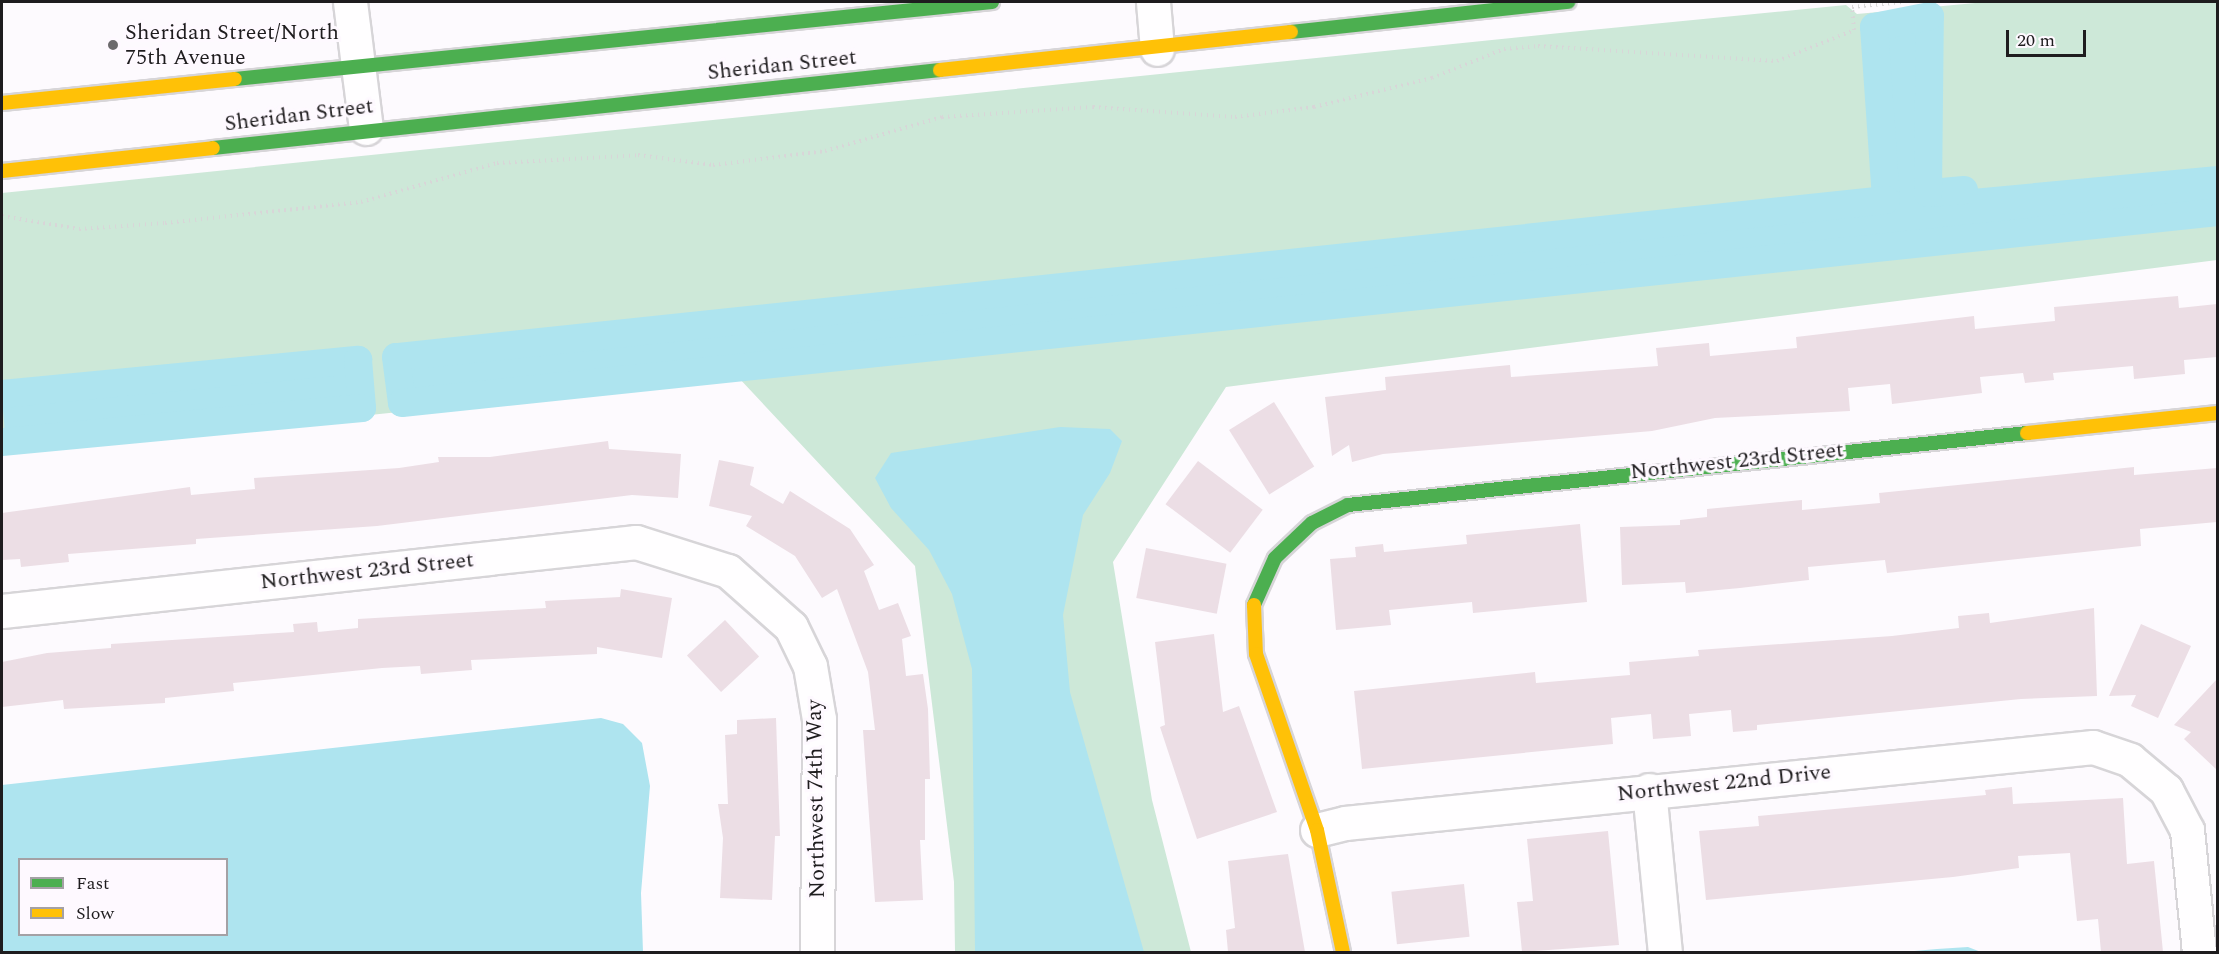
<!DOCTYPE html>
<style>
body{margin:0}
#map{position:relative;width:2219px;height:954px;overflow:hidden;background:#fdfafe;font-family:Spectral,serif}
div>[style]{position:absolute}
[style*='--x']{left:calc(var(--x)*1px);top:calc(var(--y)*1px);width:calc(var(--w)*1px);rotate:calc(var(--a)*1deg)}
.green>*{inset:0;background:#cde8d8}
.water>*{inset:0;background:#aee4ef;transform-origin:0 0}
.canal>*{height:28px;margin:-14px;padding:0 14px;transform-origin:14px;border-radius:14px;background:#aee4ef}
.building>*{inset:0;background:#ecdee5;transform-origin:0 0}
.path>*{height:4px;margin-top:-2px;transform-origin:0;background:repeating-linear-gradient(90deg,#d8d6d8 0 1.5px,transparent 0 6px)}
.roads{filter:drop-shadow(2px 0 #d7d5d8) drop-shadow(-2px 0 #d7d5d8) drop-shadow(0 2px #d7d5d8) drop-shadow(0 -2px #d7d5d8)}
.street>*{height:33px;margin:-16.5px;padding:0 16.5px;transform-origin:16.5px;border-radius:16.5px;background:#fffeff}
.fast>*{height:14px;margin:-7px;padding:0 7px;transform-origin:7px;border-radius:7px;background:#4caf50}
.slow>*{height:14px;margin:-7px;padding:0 7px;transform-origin:7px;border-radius:7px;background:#ffc107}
.dots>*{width:16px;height:16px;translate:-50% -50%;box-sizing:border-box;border:3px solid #fef9ff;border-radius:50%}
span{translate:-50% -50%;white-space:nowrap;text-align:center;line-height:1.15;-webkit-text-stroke:6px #fef9ff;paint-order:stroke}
.poi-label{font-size:22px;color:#1e1c1e}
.left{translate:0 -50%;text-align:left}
.street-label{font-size:22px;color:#1e1c1e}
.frame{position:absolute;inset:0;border:3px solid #1e1c1e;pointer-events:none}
.legend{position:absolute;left:18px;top:858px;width:210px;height:78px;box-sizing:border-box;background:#fef9ff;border:2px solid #a4a1a5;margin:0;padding:8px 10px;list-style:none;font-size:18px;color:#1e1c1e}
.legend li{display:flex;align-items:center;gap:12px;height:30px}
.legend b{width:30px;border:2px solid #a4a1a5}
.scale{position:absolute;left:2006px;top:30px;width:80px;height:27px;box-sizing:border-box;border:3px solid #1e1c1e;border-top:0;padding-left:8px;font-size:18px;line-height:21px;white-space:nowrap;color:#1e1c1e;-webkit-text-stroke:4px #fef9ff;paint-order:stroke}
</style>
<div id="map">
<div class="green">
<i style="clip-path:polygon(1986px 2px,2217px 2px,2217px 260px,1226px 387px,1113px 562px,1152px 800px,1191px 952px,955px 952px,954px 882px,915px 566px,738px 377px,2px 453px,2px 193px,1560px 33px,1846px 5px,1857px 14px)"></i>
</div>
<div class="water">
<i style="clip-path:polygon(1930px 16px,1929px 193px,2217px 166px,2217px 212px,402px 403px,396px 357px,1885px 200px,1874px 27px)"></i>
<i style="left:358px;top:360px;width:48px;height:358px;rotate:85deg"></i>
<i style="clip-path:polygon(1060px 427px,1110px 429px,1122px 441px,1110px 473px,1083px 515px,1063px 615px,1070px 692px,1144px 952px,975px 952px,972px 669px,952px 594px,929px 550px,891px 508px,875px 478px,891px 453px)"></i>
<i style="clip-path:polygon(evenodd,601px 718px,623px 724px,642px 743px,650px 786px,641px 893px,643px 952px,2px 952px,2px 785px,601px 718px,20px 860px,226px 860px,226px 934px,20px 934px,20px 860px)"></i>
<i style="clip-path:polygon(1968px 947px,1981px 952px,1903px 952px,1937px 949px)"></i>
</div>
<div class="canal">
<i style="--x:1964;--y:190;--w:36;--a:175"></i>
<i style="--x:1928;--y:193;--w:177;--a:-89.4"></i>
<i style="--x:1930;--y:16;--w:57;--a:168.9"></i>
<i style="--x:1874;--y:27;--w:173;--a:86"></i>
<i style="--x:1886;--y:200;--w:1498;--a:173.98"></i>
<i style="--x:396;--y:357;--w:46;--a:82.6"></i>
<i style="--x:402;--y:403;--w:1826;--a:-6"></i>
<i style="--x:2;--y:394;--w:358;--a:-5.5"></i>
<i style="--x:358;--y:360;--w:48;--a:85.2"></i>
<i style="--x:362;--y:408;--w:362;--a:174.6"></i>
</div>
<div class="building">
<i style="clip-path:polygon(2178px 296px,2179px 308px,2217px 304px,2217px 357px,2184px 360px,2185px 374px,2134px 379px,2133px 366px,2053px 373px,2054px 380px,2025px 383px,2023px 373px,1980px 377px,1982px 393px,1892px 404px,1890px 384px,1848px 388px,1850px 411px,1715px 418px,1652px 431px,1383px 454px,1352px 462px,1349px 445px,1332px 456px,1325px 397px,1386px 390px,1385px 377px,1510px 365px,1511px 377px,1658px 366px,1656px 348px,1709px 343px,1710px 356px,1797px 348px,1796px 337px,1974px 316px,1975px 329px,2055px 321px,2054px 307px)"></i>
<i style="left:1274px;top:402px;width:76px;height:53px;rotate:58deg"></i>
<i style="clip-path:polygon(608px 441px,609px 449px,681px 454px,678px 498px,632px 495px,377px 526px,196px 539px,196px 544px,68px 554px,69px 562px,21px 567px,20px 559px,2px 560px,2px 513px,190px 487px,191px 495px,255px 489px,254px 478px,399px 468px,439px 462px,438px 457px,490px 457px)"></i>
<i style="clip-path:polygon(719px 460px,754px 467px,750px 485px,783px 504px,790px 491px,850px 529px,874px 565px,864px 571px,879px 610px,898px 603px,911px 636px,902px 639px,906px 676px,923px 674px,928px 709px,930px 779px,925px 779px,925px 840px,920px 840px,923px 900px,875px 902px,863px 730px,875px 730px,868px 672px,837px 589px,822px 598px,795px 556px,746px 526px,752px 516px,709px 506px)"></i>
<i style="left:1198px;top:461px;width:81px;height:54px;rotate:37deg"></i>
<i style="clip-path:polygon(2134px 467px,2134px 475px,2217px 468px,2217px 522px,2140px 529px,2141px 546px,1887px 573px,1885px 560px,1808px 567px,1809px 580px,1740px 588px,1686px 593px,1685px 582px,1622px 585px,1620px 527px,1680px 525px,1680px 520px,1707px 517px,1707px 509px,1802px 500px,1802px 510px,1880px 503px,1879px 493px)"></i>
<i style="clip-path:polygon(1580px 524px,1587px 602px,1473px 613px,1472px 602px,1389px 610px,1391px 625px,1336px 630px,1330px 559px,1356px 557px,1355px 547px,1383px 544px,1384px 552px,1467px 544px,1466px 535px)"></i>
<i style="left:1146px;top:548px;width:82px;height:51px;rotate:11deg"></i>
<i style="clip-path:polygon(621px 589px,672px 598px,662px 658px,597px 647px,597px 654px,471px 660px,472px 670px,421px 674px,420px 666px,382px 668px,233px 683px,234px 691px,165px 698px,165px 703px,64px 709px,63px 700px,2px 707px,2px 662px,47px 653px,111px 648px,111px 644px,294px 632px,293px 624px,317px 622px,318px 632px,358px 628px,358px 619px,546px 608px,545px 601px,620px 597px)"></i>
<i style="clip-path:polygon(2094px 608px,2097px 696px,2021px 699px,1757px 725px,1757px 730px,1733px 732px,1731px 710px,1689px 714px,1691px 736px,1653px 739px,1651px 714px,1611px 718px,1613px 744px,1362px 769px,1354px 691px,1535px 672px,1536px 683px,1630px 675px,1629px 662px,1699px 656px,1698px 650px,1892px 636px,1959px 628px,1958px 616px,1989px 613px,1990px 623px)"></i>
<i style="left:725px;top:620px;width:50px;height:52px;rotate:47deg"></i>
<i style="clip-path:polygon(2141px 624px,2191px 646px,2158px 718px,2131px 706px,2136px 695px,2109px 696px)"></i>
<i style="clip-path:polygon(1214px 634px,1223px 712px,1239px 706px,1277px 812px,1197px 839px,1160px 727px,1165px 725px,1155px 642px)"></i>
<i style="clip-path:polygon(2217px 679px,2217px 770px,2184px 739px,2191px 732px,2174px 725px)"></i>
<i style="clip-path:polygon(776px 718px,780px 836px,775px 836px,772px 900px,720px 898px,723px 838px,718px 804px,728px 804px,725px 735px,737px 734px,737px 720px)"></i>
<i style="clip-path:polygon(2012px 787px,2013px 804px,2123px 798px,2127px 864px,2154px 861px,2163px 952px,2101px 952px,2098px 919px,2077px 921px,2070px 853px,2018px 856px,2019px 868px,1953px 877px,1706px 900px,1699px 831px,1759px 826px,1758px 816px,1986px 795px,1985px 790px)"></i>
<i style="clip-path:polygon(1608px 831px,1619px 945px,1522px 952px,1517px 902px,1533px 901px,1527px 839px)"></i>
<i style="clip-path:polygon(1288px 854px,1305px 952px,1228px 952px,1226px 930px,1235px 928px,1228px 861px)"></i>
<i style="left:1464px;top:884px;width:53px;height:73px;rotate:84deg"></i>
</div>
<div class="path">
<i style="--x:2;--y:216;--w:78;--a:9.6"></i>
<i style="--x:79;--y:229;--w:86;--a:-4"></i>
<i style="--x:165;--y:223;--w:197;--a:-6.1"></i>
<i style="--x:361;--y:202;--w:141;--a:-16"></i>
<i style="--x:497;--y:163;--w:141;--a:-3.2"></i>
<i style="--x:638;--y:155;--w:76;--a:7.6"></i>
<i style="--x:713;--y:165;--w:113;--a:-7.1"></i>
<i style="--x:825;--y:151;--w:122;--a:-16.2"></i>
<i style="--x:942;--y:117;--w:151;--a:-3.8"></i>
<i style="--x:1093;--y:107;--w:142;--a:4"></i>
<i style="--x:1235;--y:117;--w:80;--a:-7.2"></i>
<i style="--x:1314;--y:107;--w:122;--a:-13.8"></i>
<i style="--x:1432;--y:78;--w:78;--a:-21.9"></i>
<i style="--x:1504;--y:49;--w:34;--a:-5"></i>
<i style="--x:1538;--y:46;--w:239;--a:3.6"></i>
<i style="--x:1777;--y:61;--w:83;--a:-21.9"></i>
<i style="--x:1854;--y:30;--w:23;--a:-95"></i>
<i style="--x:1852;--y:7;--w:50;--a:-5.7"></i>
</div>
<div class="roads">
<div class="street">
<i style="--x:350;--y:2;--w:127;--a:82.8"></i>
<i style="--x:1153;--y:2;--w:47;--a:85.1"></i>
<i style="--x:2;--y:611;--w:638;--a:-6.21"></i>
<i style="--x:636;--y:542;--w:96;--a:17.5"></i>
<i style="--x:728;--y:571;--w:84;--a:41.6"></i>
<i style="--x:791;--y:627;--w:43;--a:64"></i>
<i style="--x:810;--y:666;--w:54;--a:80.4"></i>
<i style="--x:819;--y:719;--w:233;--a:90.5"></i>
<i style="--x:1649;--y:790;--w:163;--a:84.4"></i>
<i style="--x:1317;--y:830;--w:29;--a:-14"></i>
<i style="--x:1345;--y:823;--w:752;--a:-5.8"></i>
<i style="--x:2093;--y:747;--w:39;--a:19"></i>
<i style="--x:2130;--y:760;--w:47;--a:39.8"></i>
<i style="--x:2166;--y:790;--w:45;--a:62.3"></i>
<i style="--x:2187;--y:830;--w:123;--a:84.4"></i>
</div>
<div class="fast">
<i style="--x:1291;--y:32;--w:279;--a:-6.2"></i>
<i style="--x:235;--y:79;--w:761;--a:-5.81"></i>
<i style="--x:213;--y:148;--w:731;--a:-6.12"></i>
<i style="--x:1254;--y:605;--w:51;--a:-65.9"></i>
<i style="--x:1275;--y:558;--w:51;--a:-43.4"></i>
<i style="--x:1312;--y:523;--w:40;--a:-26.6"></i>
<i style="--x:1348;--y:505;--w:683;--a:-6.05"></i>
</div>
<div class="slow">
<i style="--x:940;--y:70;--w:353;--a:-6.2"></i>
<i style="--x:2;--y:103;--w:234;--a:-5.9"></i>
<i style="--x:2;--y:171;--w:212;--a:-6.2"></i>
<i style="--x:2027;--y:433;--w:192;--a:-6"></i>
<i style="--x:1254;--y:605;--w:49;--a:87.7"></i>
<i style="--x:1256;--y:654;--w:186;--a:70.9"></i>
<i style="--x:1317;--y:830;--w:125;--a:78"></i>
</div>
</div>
<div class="dots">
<i style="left:113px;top:45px;background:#6c6a6c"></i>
</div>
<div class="poi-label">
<span class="left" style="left:125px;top:45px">Sheridan Street/North<br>75th Avenue</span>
</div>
<div class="street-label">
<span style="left:782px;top:65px;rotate:-6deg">Sheridan Street</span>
<span style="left:299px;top:115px;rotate:-7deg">Sheridan Street</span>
<span style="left:1737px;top:461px;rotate:-6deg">Northwest 23rd Street</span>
<span style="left:367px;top:571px;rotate:-6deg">Northwest 23rd Street</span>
<span style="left:1724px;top:783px;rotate:-6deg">Northwest 22nd Drive</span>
<span style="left:816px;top:799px;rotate:-91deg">Northwest 74th Way</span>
</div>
<div class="frame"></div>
<ul class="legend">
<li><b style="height:8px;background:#4caf50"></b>Fast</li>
<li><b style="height:8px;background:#ffc107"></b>Slow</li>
</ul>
<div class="scale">20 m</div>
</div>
